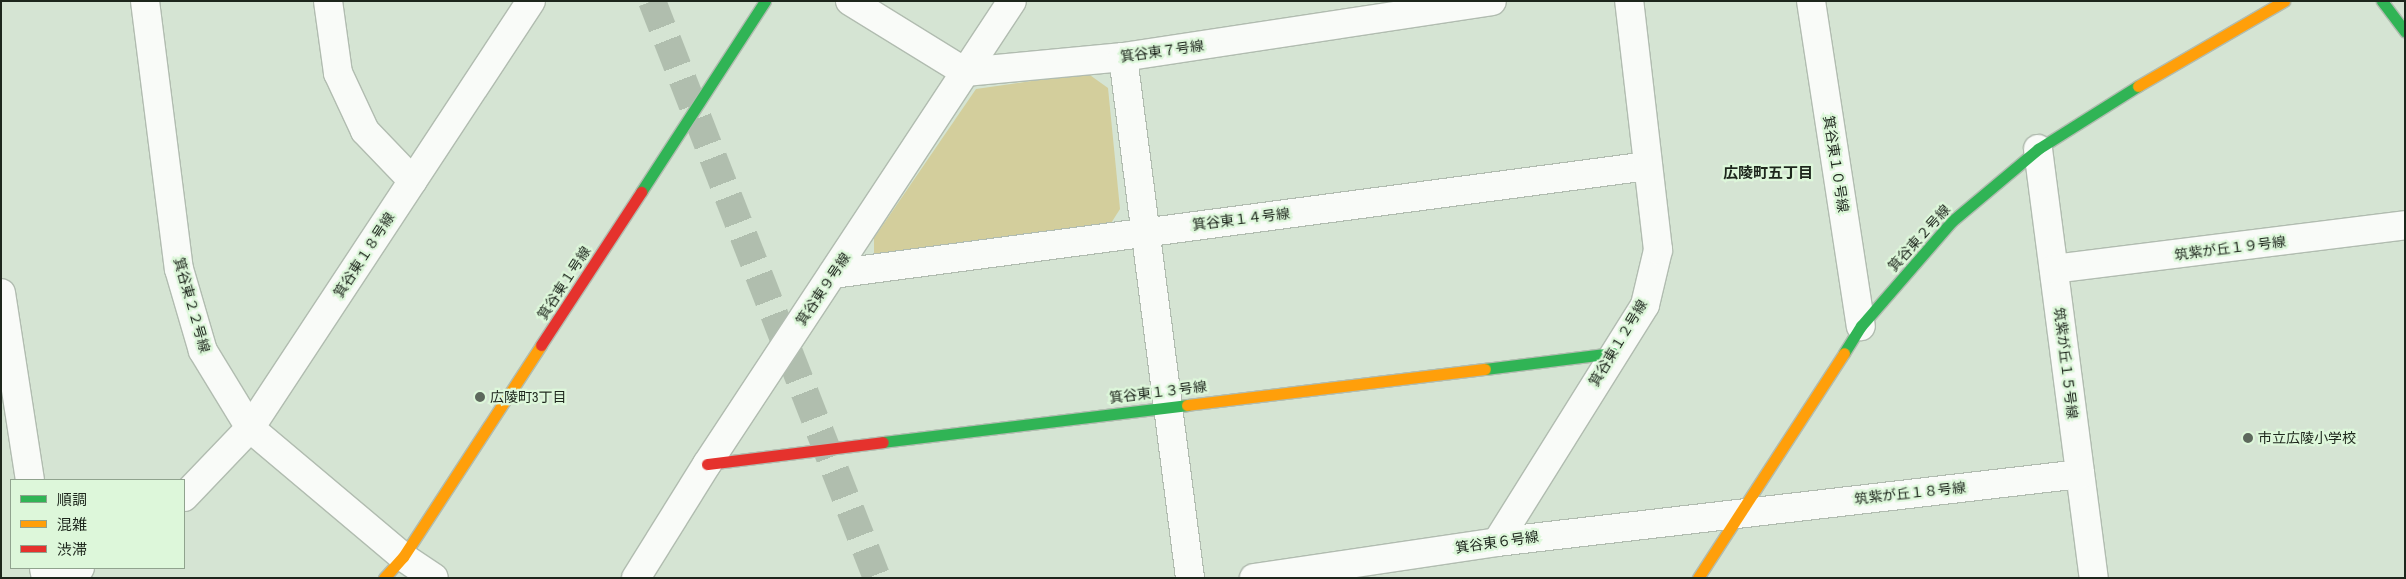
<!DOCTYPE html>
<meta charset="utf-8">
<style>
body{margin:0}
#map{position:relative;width:2406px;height:579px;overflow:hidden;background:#d5e4d3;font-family:"Archivo Narrow","Noto Sans JP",sans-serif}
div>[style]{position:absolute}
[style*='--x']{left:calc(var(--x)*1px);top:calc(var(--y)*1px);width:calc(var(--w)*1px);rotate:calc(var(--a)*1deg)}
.green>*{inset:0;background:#d3ce9c}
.secondary-tunnel>*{height:28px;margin-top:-14px;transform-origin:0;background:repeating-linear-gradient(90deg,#b0beae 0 28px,transparent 0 42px)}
.roads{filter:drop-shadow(1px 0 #b1bcb0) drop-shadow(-1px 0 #b1bcb0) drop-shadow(0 1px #b1bcb0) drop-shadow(0 -1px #b1bcb0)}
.street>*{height:28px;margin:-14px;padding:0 14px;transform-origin:14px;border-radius:14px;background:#f9fbf8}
.fast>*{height:11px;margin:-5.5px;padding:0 5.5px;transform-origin:5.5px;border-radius:5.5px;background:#30b455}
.slow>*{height:11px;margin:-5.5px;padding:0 5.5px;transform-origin:5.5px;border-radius:5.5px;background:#ff9f0a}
.jam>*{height:11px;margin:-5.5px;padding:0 5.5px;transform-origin:5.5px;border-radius:5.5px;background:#e5322d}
.dots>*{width:14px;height:14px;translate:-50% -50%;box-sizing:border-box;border:2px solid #ddf7da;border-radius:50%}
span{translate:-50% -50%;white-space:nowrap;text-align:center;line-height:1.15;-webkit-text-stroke:4.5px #ddf7da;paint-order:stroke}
.street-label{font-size:14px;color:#1d261c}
.poi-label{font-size:14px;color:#1d261c}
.left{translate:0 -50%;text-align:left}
.neighbourhood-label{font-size:15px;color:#1d261c;font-weight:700}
.frame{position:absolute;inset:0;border:2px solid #1d261c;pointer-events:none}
.legend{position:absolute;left:10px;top:479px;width:175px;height:90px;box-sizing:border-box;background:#ddf7da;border:1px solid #90a38e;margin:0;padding:6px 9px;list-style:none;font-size:15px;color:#1d261c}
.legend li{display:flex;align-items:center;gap:10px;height:25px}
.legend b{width:25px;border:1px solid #90a38e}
</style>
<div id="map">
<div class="green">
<i style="clip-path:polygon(1087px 73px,1108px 88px,1120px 209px,1108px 228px,874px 258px,874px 238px,976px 89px)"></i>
</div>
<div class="secondary-tunnel">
<i style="--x:652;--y:1;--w:619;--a:68.7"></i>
</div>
<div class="roads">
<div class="street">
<i style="--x:145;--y:1;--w:270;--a:82.8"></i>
<i style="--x:179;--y:269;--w:85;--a:73.7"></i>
<i style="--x:203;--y:351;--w:90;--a:58.6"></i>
<i style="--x:250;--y:428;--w:200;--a:40.1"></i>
<i style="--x:403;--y:557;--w:37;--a:34"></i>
<i style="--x:328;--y:1;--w:73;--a:82.1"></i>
<i style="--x:338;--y:73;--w:64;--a:65"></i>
<i style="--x:365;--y:131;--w:69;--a:46.2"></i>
<i style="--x:850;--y:1;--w:135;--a:31.7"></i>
<i style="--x:965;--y:72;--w:159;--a:-5.4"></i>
<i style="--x:1123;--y:57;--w:373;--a:-8.6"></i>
<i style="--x:1811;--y:1;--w:329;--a:81.3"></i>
<i style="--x:1123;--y:57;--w:525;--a:82.67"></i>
<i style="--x:2038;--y:149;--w:433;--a:82.6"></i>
<i style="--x:2054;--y:269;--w:354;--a:-7.1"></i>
<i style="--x:833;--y:274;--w:822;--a:-7.55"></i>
<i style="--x:1;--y:293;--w:189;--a:81.2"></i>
<i style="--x:184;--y:497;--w:95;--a:-46.3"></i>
<i style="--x:250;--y:428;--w:511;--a:-56.65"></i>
<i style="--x:1497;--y:542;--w:279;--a:-58"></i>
<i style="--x:1645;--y:305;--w:57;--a:-76.7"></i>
<i style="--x:1658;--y:250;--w:251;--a:-96.6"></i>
<i style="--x:44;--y:568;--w:10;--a:79"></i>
<i style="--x:65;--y:578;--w:18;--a:-34"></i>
<i style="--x:636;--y:578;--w:134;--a:-58.1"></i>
<i style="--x:707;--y:464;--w:554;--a:-56.63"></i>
<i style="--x:1254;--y:578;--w:246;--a:-8.4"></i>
<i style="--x:1497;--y:542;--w:587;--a:-6.65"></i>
</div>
<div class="fast">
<i style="--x:2382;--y:1;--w:38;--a:53"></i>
<i style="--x:641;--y:192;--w:228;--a:-57"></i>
<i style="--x:1844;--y:353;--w:32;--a:-58"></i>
<i style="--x:1861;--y:326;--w:138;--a:-49.1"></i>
<i style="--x:1951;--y:222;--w:114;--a:-40"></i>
<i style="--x:2038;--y:149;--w:118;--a:-32.2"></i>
<i style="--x:1485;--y:369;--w:129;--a:-7.1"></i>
<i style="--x:883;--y:442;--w:306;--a:-6.9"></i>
</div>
<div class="slow">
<i style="--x:2138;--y:86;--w:169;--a:-30.2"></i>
<i style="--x:1187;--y:405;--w:300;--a:-6.9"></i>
<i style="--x:384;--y:578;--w:28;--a:-48"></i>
<i style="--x:403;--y:557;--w:253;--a:-56.9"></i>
<i style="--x:1698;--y:578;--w:268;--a:-57"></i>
</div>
<div class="jam">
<i style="--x:541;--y:345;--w:183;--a:-56.8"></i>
<i style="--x:707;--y:464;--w:177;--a:-7.1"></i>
</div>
</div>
<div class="dots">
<i style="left:480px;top:397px;background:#5d685c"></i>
<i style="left:2248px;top:438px;background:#5d685c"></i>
</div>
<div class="street-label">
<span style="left:1162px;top:51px;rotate:-8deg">箕谷東７号線</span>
<span style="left:1836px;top:164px;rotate:81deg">箕谷東１０号線</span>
<span style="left:1241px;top:219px;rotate:-7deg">箕谷東１４号線</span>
<span style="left:1919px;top:238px;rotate:-48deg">箕谷東２号線</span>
<span style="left:2230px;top:248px;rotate:-7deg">筑紫が丘１９号線</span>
<span style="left:364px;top:255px;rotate:-57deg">箕谷東１８号線</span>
<span style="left:564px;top:283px;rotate:-57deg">箕谷東１号線</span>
<span style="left:823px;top:289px;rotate:-56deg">箕谷東９号線</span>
<span style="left:192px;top:305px;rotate:74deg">箕谷東２２号線</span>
<span style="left:1618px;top:343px;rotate:-59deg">箕谷東１２号線</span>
<span style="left:2066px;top:363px;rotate:83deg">筑紫が丘１５号線</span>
<span style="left:1158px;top:392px;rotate:-7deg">箕谷東１３号線</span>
<span style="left:1910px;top:493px;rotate:-6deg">筑紫が丘１８号線</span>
<span style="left:1497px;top:542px;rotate:-8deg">箕谷東６号線</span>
</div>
<div class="poi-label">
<span class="left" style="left:490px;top:397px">広陵町3丁目</span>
<span class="left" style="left:2258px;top:438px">市立広陵小学校</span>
</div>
<div class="neighbourhood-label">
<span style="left:1768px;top:173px">広陵町五丁目</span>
</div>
<div class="frame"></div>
<ul class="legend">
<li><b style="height:6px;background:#30b455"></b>順調</li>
<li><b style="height:6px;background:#ff9f0a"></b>混雑</li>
<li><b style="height:6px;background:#e5322d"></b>渋滞</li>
</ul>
</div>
